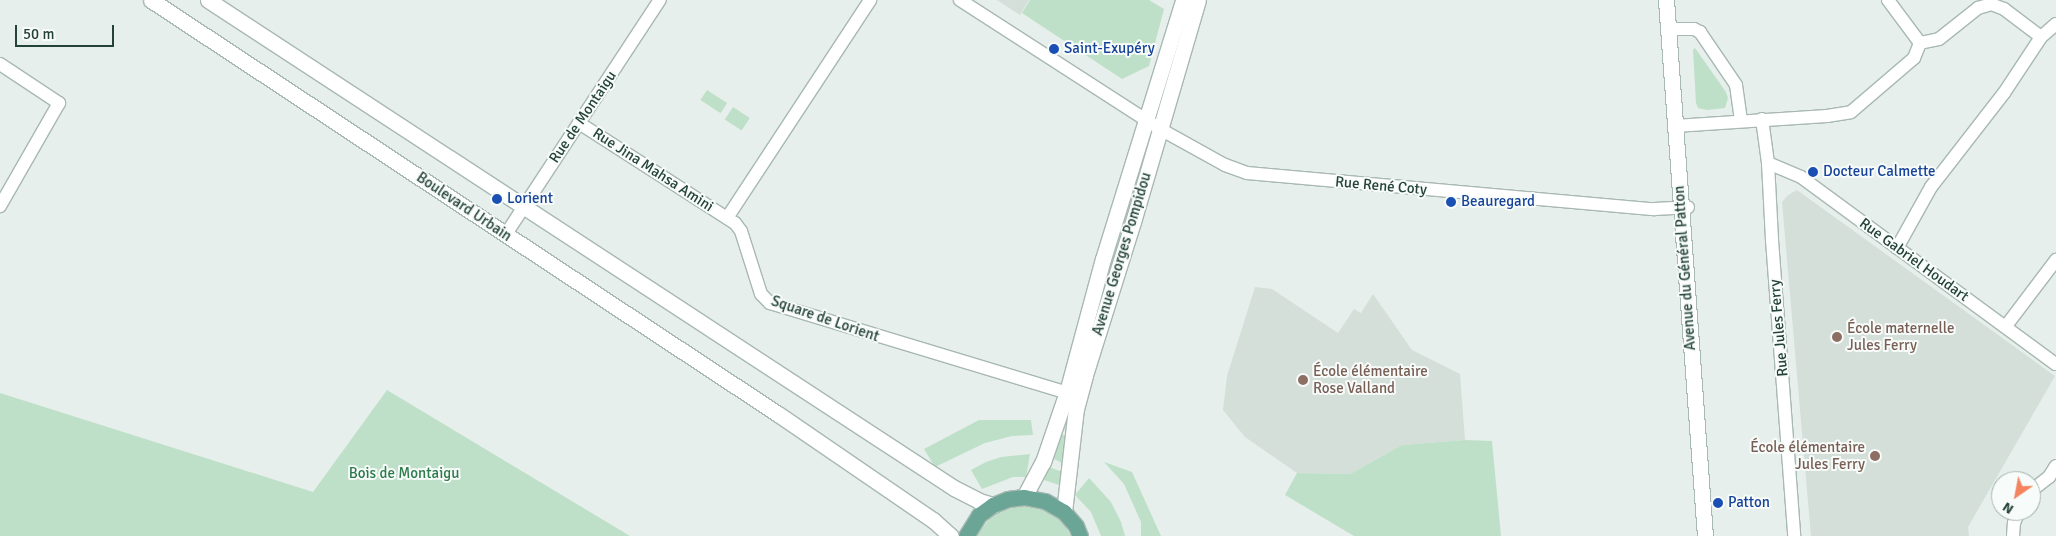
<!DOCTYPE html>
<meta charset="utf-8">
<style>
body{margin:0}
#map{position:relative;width:2056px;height:536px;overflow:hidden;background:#e6efeb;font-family:Signika,sans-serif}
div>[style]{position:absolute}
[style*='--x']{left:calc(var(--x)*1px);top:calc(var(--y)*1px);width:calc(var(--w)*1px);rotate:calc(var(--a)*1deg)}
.built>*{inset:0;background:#d4dfda}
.green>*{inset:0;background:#bfe0c8;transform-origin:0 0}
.roads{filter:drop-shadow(1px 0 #a8b8b2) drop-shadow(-1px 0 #a8b8b2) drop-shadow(0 1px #a8b8b2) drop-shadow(0 -1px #a8b8b2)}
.minor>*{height:12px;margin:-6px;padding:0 6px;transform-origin:6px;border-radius:6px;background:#fff}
.secondary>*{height:15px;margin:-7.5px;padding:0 7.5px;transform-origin:7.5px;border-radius:7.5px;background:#fff}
.primary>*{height:15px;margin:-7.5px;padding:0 7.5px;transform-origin:7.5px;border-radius:7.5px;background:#6aa596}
.dots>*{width:14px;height:14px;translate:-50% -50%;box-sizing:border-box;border:2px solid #f7fbf9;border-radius:50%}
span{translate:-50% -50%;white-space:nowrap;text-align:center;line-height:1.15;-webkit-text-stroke:4px #f7fbf9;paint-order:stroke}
.transit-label{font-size:15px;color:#164399}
.left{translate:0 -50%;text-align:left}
.street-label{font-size:15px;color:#24423a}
.education-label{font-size:15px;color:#785e54}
.right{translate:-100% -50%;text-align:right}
.park-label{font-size:15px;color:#2d7a4b}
.north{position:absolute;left:1991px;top:471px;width:50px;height:50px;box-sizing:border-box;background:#f7fbf9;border:1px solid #a3b1ad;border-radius:50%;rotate:213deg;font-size:14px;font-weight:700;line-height:20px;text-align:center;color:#24423a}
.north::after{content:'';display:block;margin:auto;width:18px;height:22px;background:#f4845f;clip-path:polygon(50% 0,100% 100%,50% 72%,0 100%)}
.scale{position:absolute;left:15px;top:25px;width:99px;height:22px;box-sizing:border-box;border:2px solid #24423a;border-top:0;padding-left:6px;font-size:15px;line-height:18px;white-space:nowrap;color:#24423a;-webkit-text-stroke:4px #f7fbf9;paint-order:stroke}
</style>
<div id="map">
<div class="built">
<i style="clip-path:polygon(997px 0,1029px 0,1020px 15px)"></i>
<i style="clip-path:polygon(1797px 190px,2055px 376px,1968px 527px,1969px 536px,1811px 536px,1782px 202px,1788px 195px)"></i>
<i style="clip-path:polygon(1255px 287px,1272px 289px,1338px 333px,1354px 309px,1361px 313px,1373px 294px,1412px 350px,1460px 374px,1465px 440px,1402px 445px,1350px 474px,1297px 473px,1245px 437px,1223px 410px,1227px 376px)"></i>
</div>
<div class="green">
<i style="clip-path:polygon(1030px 0,1149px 0,1164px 9px,1149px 66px,1122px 79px,1022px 13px)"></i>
<i style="clip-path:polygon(1695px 48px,1726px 92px,1728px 98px,1725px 108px,1707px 110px,1698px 108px,1696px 103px,1693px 50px)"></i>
<i style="left:707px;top:90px;width:24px;height:12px;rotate:33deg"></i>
<i style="left:733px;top:107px;width:20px;height:15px;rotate:33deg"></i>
<i style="clip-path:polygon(387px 390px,630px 536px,0 536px,0 393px,313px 492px)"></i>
<i style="clip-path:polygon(979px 420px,1031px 420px,1033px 435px,1012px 436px,985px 443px,935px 467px,924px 449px)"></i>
<i style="clip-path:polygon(1060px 434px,1067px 436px,1066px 465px,1052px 458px)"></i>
<i style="clip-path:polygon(1465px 440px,1492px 441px,1501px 536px,1354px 536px,1285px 495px,1297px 473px,1350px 474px,1402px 445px)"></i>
<i style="clip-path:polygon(1030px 454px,1026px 477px,1013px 477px,982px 489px,971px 470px,986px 462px,1001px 457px)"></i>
<i style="clip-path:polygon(1104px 462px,1132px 472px,1161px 536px,1141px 536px,1141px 522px,1124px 484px)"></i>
<i style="clip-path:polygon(1049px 467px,1065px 473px,1062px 486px,1044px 480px)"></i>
<i style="clip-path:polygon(1089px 478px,1111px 502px,1121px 522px,1125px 536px,1101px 536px,1091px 512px,1075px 495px)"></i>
<i style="clip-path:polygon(1020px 504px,1047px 509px,1060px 517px,1071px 536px,976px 536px,994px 513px,1008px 506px)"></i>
</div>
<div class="roads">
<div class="minor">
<i style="--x:960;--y:0;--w:238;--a:32.8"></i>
<i style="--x:1160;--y:129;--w:74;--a:29"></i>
<i style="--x:1225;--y:165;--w:23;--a:20"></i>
<i style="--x:1247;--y:173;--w:409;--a:5.1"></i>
<i style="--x:1654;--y:209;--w:34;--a:-3"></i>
<i style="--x:1888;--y:0;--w:54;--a:53.3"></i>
<i style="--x:1675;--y:29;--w:19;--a:0"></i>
<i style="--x:1694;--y:29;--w:7;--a:27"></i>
<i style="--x:1700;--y:32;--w:64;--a:55.8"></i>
<i style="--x:1736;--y:85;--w:35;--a:82"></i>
<i style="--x:1920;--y:43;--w:19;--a:-12"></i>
<i style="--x:1939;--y:39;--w:50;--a:-38.5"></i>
<i style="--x:1978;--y:8;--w:14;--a:-17"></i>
<i style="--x:1991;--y:4;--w:14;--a:21"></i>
<i style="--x:2004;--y:9;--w:46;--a:37.1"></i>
<i style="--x:0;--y:64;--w:71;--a:33.5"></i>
<i style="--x:59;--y:103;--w:119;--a:119.8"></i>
<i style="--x:1762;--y:119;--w:44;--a:82.2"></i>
<i style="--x:1768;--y:163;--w:77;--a:87"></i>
<i style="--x:1772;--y:240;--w:297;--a:85.7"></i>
<i style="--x:579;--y:123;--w:185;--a:32.7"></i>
<i style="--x:735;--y:223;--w:10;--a:53"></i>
<i style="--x:741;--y:231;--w:66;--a:72.4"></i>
<i style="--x:761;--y:294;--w:13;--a:45"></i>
<i style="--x:770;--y:303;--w:319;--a:16.8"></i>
<i style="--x:1675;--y:126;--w:152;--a:-3.8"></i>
<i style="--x:1827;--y:116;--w:24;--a:-9"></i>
<i style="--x:1851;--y:112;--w:83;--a:-40.6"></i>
<i style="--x:1914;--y:58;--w:16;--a:-68"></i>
<i style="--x:1768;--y:163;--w:36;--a:23"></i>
<i style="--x:1801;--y:177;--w:316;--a:36.3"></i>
<i style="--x:727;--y:218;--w:261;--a:-56.7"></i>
<i style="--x:506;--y:234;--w:280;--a:-56.7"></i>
<i style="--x:1897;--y:248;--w:70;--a:-60.9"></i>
<i style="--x:1931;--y:187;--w:119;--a:-52.2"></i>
<i style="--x:2004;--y:93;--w:67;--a:-56.5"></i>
<i style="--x:2041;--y:37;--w:20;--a:-41"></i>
<i style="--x:2006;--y:326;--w:83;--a:-52.9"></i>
<i style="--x:2031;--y:491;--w:23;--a:-38"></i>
<i style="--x:2049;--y:477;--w:13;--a:-58"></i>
<i style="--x:2013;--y:536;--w:13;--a:-86"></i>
<i style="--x:2014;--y:523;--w:13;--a:-67"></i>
</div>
<div class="secondary">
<i style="--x:151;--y:0;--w:751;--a:33.44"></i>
<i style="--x:778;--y:414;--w:188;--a:34.4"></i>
<i style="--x:933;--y:520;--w:24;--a:42"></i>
<i style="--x:208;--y:0;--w:891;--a:33.19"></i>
<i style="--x:954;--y:488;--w:28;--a:27"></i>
<i style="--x:979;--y:501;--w:15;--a:16"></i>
<i style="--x:1666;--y:0;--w:537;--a:85.84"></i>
<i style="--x:1024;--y:497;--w:40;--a:-62"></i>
<i style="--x:1043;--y:462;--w:74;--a:-71.1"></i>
<i style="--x:1067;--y:392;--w:138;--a:-74.9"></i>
<i style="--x:1103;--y:259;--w:271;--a:-72.8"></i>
<i style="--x:1064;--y:512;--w:104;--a:-83.4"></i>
<i style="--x:1076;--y:409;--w:35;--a:-75"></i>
<i style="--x:1085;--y:375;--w:160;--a:-72.6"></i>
<i style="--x:1133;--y:222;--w:231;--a:-73.7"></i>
</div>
<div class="primary">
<i style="--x:966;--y:536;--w:25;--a:-58"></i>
<i style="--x:979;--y:515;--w:17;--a:-36"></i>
<i style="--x:993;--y:505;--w:16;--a:-22"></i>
<i style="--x:1008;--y:499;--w:16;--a:-7"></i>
<i style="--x:1024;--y:497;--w:21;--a:11"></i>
<i style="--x:1045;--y:501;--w:22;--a:30"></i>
<i style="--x:1064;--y:512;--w:18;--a:49"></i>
<i style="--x:1076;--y:526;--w:11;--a:68"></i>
</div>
</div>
<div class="dots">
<i style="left:1054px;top:49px;background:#1a4fb4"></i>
<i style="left:1813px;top:172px;background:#1a4fb4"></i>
<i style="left:497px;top:199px;background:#1a4fb4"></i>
<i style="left:1451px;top:202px;background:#1a4fb4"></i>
<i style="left:1837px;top:337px;background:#8d6e63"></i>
<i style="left:1303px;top:380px;background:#8d6e63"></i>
<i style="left:1875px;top:456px;background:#8d6e63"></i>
<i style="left:1718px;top:503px;background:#1a4fb4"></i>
</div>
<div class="transit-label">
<span class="left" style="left:1064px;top:49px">Saint-Exupéry</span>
<span class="left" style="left:1823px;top:172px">Docteur Calmette</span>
<span class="left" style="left:507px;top:199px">Lorient</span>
<span class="left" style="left:1461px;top:202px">Beauregard</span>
<span class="left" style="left:1728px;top:503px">Patton</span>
</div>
<div class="street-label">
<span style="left:583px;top:117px;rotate:-56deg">Rue de Montaigu</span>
<span style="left:653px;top:170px;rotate:33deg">Rue Jina Mahsa Amini</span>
<span style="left:1381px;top:186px;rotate:5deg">Rue René Coty</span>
<span style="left:464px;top:207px;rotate:34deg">Boulevard Urbain</span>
<span style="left:1122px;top:254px;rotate:-73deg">Avenue Georges Pompidou</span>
<span style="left:1914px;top:260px;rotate:36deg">Rue Gabriel Houdart</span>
<span style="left:1685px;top:268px;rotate:-94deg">Avenue du Général Patton</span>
<span style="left:825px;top:319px;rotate:19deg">Square de Lorient</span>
<span style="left:1779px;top:328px;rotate:-95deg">Rue Jules Ferry</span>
</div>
<div class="education-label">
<span class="left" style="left:1847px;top:337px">École maternelle<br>Jules Ferry</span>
<span class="left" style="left:1313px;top:380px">École élémentaire<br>Rose Valland</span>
<span class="right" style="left:1865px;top:456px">École élémentaire<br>Jules Ferry</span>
</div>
<div class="park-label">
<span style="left:404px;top:474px">Bois de Montaigu</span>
</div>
<div class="north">N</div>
<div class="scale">50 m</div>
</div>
